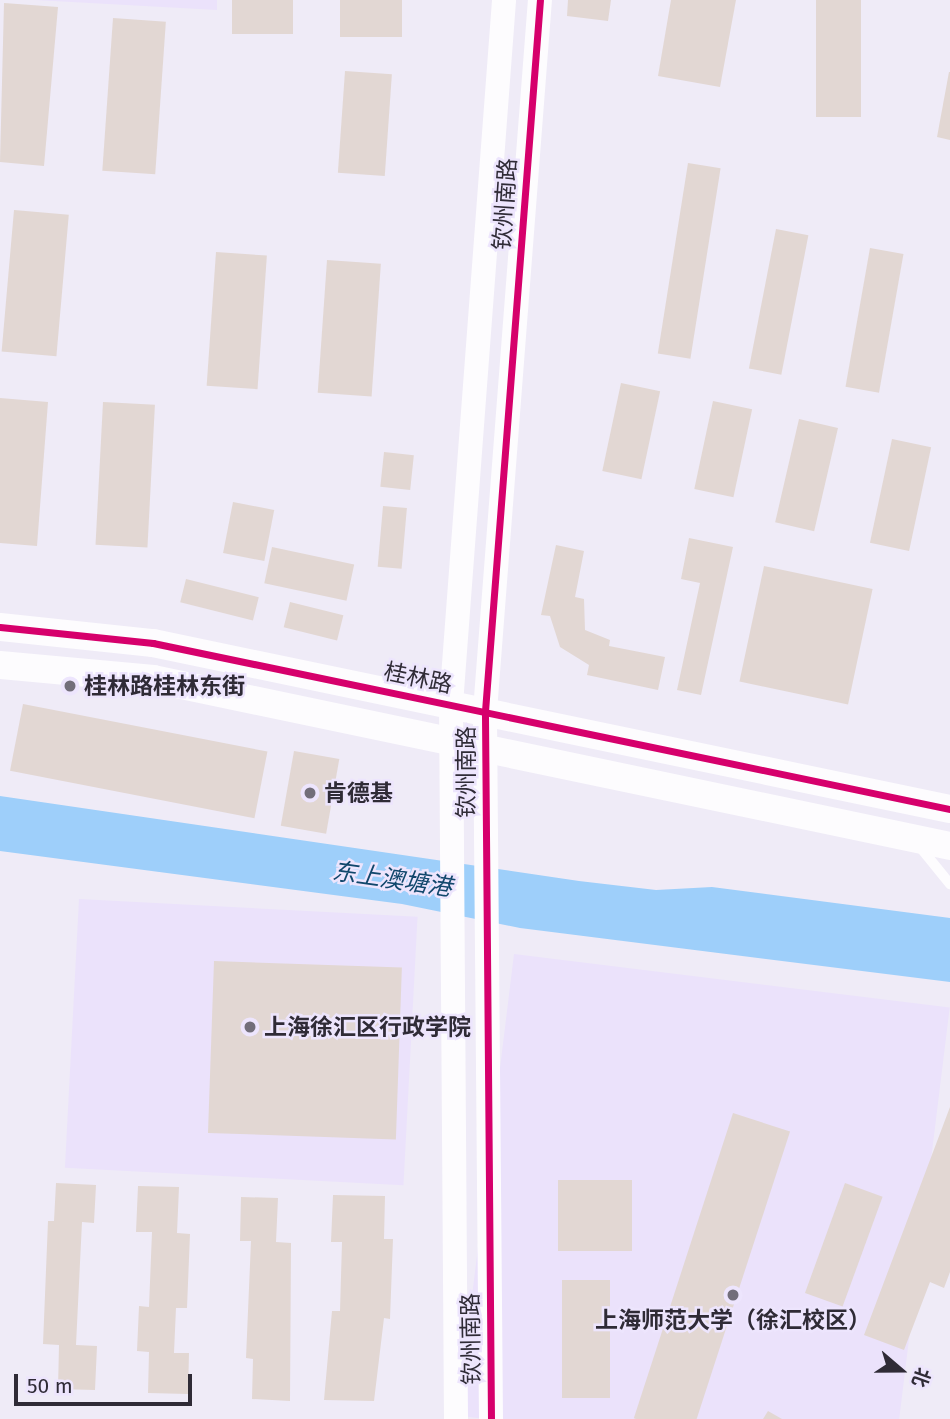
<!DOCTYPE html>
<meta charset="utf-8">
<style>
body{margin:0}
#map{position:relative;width:950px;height:1419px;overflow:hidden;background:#efebf7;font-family:"Fira Sans","Noto Sans SC",sans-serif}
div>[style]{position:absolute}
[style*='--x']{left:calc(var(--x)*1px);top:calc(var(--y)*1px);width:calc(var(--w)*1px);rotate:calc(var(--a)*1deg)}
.built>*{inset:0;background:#ebe2fb;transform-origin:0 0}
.water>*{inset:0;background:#9ecffa}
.building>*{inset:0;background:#e2d7d3;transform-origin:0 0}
.service>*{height:10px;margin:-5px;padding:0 5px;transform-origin:5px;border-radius:5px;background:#fdfcfe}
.tertiary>*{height:24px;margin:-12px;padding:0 12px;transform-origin:12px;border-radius:12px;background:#fdfcfe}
.secondary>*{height:28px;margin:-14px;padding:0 14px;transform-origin:14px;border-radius:14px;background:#fdfcfe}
.cycleway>*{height:7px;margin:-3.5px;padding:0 3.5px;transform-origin:3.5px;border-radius:3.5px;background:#d6006c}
.dots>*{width:19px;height:19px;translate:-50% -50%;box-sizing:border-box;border:4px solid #ede5fd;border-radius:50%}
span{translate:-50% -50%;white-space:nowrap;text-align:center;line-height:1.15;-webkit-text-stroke:5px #ede5fd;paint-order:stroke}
.street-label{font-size:23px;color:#2f2b36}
.poi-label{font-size:23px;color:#2f2b36;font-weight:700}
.left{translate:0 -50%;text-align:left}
.water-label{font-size:24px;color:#11476c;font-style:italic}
.north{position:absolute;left:866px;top:1335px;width:70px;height:70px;-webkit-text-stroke:5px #ede5fd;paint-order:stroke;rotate:110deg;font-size:19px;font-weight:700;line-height:28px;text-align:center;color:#2f2b36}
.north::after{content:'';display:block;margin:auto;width:24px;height:32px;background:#2f2b36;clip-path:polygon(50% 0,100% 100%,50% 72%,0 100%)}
.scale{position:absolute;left:14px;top:1374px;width:178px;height:32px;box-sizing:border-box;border:4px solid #2f2b36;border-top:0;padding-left:9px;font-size:21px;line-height:24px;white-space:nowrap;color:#2f2b36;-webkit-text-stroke:5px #ede5fd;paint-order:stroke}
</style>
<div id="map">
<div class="built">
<i style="clip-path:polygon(35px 0,217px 0,217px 10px)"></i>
<i style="left:79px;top:899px;width:339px;height:269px;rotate:3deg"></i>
<i style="left:514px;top:954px;width:439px;height:465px;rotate:7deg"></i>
</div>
<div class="water">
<i style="clip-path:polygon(0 796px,579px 881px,656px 890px,712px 887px,950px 918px,950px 982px,520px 928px,402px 904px,0 851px)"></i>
</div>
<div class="building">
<i style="left:232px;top:0;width:61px;height:34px"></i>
<i style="left:340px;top:0;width:62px;height:37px"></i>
<i style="clip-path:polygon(568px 0,611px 0,608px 21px,567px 16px)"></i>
<i style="clip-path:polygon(671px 0,736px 0,720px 87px,658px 76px)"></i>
<i style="left:816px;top:0;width:45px;height:117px"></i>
<i style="clip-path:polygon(4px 3px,58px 7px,44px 166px,0 162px)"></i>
<i style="left:113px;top:18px;width:53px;height:153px;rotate:4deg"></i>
<i style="left:345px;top:71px;width:47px;height:102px;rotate:4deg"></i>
<i style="clip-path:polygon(949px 72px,950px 72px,950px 140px,937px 137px)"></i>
<i style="left:688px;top:163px;width:33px;height:193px;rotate:9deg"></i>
<i style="left:14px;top:210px;width:55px;height:142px;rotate:5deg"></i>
<i style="left:776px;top:229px;width:33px;height:142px;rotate:11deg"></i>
<i style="left:870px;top:248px;width:34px;height:141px;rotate:10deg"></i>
<i style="left:216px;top:252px;width:51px;height:134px;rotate:4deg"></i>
<i style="left:327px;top:260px;width:54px;height:133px;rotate:4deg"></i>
<i style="left:621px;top:383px;width:40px;height:90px;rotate:12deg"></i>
<i style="clip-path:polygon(0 398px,48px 402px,37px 546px,0 543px)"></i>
<i style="left:713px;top:401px;width:40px;height:90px;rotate:12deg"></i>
<i style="left:103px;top:402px;width:52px;height:143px;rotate:3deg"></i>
<i style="left:799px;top:419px;width:40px;height:106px;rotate:13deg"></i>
<i style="left:892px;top:439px;width:40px;height:106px;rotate:12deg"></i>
<i style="left:384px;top:452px;width:30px;height:35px;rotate:6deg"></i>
<i style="left:233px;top:502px;width:42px;height:52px;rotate:11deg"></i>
<i style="left:383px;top:506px;width:24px;height:61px;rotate:5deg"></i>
<i style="clip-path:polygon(689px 538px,733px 547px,701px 695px,677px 690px,700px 583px,681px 579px)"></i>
<i style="clip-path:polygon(556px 545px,584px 551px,575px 597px,584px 599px,585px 630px,610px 640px,609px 646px,665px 657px,658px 690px,587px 675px,589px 665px,560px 647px,550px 616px,541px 615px)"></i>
<i style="left:272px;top:547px;width:84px;height:37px;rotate:12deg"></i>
<i style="left:764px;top:566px;width:111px;height:118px;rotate:12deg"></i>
<i style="left:186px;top:579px;width:75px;height:24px;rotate:14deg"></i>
<i style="left:290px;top:602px;width:55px;height:26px;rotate:14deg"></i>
<i style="left:23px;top:704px;width:249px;height:68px;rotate:11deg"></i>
<i style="left:294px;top:751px;width:46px;height:76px;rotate:10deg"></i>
<i style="left:214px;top:961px;width:188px;height:172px;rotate:2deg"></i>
<i style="clip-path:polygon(950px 1107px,950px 1272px,944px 1288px,930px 1282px,904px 1350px,864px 1335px)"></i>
<i style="left:733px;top:1113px;width:60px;height:321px;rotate:18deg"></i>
<i style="left:558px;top:1180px;width:74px;height:71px"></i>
<i style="clip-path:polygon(56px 1183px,96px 1185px,94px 1223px,82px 1222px,76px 1345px,97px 1346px,95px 1390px,58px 1389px,59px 1345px,43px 1344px,48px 1221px,54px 1221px)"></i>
<i style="left:845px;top:1183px;width:40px;height:117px;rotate:20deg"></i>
<i style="clip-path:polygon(138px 1186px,179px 1187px,177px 1233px,190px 1234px,187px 1308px,176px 1308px,174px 1353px,189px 1353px,188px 1394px,148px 1393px,149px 1352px,137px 1351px,139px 1306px,149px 1307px,152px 1232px,136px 1232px)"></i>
<i style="clip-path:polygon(333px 1195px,385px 1196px,384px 1239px,393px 1239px,390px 1319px,384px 1318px,374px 1401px,324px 1400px,332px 1311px,340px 1311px,342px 1242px,331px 1242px)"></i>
<i style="clip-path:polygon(241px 1197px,278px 1198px,276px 1242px,291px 1243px,290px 1401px,252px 1399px,253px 1359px,246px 1358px,251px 1241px,240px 1241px)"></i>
<i style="left:562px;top:1280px;width:48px;height:118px"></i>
<i style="clip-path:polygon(768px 1411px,782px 1419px,763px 1419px)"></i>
</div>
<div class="service">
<i style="--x:920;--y:847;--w:48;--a:51"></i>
</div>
<div class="tertiary">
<i style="--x:456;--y:1419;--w:715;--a:-90.4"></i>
<i style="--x:451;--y:704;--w:706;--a:-85.69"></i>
<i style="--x:491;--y:1419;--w:708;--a:-90.49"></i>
<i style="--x:485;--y:711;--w:713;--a:-85.58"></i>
</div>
<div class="secondary">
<i style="--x:0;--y:627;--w:154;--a:6"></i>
<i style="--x:153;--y:643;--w:814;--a:11.77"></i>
<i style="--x:0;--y:665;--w:154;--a:5.2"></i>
<i style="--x:153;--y:679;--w:814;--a:11.83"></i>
</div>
<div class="cycleway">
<i style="--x:0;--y:627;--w:154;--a:6"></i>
<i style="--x:153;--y:643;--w:814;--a:11.77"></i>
<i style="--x:491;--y:1419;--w:708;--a:-90.49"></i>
<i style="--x:485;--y:711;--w:713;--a:-85.58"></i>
</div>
<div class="dots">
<i style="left:70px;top:686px;background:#726e7a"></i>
<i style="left:310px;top:793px;background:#726e7a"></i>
<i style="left:250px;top:1027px;background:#726e7a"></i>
<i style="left:733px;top:1295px;background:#726e7a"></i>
</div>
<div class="street-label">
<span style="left:505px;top:204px;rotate:-86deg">钦州南路</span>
<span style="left:418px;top:678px;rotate:12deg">桂林路</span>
<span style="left:466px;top:772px;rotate:-90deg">钦州南路</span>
<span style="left:471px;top:1339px;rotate:-91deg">钦州南路</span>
</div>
<div class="poi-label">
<span class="left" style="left:84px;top:686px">桂林路桂林东街</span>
<span class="left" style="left:324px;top:793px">肯德基</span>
<span class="left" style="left:264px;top:1027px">上海徐汇区行政学院</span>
<span style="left:733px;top:1320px">上海师范大学（徐汇校区）</span>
</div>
<div class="water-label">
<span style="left:392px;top:880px;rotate:8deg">东上澳塘港</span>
</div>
<div class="north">北</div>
<div class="scale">50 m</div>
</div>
